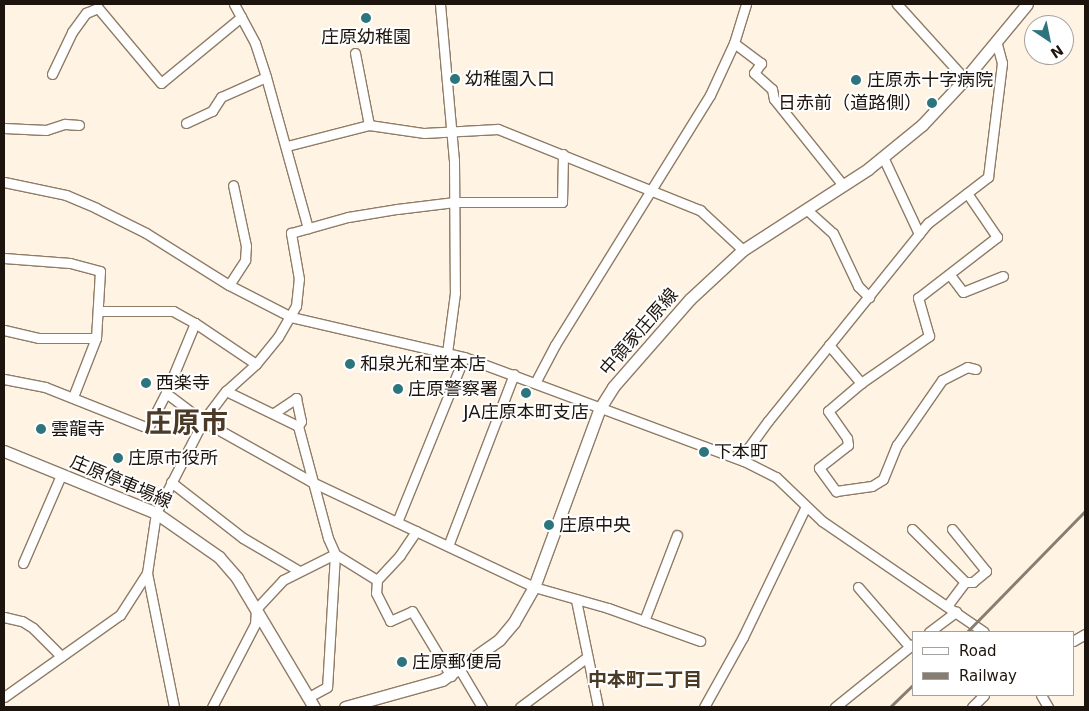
<!DOCTYPE html>
<meta charset="utf-8">
<style>
body{margin:0}
#map{position:relative;width:1089px;height:711px;overflow:hidden;background:#fff3e4;font-family:"DejaVu Sans","Noto Sans JP",sans-serif}
div>[style]{position:absolute}
[style*='--x']{left:calc(var(--x)*1px);top:calc(var(--y)*1px);width:calc(var(--w)*1px);rotate:calc(var(--a)*1deg)}
.roads{filter:drop-shadow(1px 0 #8f7c67) drop-shadow(-1px 0 #8f7c67) drop-shadow(0 1px #8f7c67) drop-shadow(0 -1px #8f7c67)}
.minor>*{height:9px;margin:-4.5px;padding:0 4.5px;transform-origin:4.5px;border-radius:4.5px;background:#fff}
.major>*{height:11px;margin:-5.5px;padding:0 5.5px;transform-origin:5.5px;border-radius:5.5px;background:#fff}
.rail>*{height:2.5px;margin:-1.25px;padding:0 1.25px;transform-origin:1.25px;border-radius:1.25px;background:#877d71}
.dots>*{width:14px;height:14px;translate:-50% -50%;box-sizing:border-box;border:2px solid #fff;border-radius:50%}
span{translate:-50% -50%;white-space:nowrap;text-align:center;line-height:1.15;-webkit-text-stroke:4px #fff;paint-order:stroke}
.poi-label{font-size:18px;color:#1d150d}
.left{translate:0 -50%;text-align:left}
.right{translate:-100% -50%;text-align:right}
.street-label{font-size:18px;color:#1d150d}
.neighbourhood-label{font-size:19px;color:#4a3a26;font-weight:700}
.town-label{font-size:28px;color:#4a3a26;font-weight:700}
.frame{position:absolute;inset:0;border:5px solid #1d150d;pointer-events:none}
.legend{position:absolute;left:912px;top:631px;width:162px;height:65px;box-sizing:border-box;background:#fff;border:1px solid #a5a19e;margin:0;padding:6px 9px;list-style:none;font-size:15px;color:#1d150d}
.legend li{display:flex;align-items:center;gap:10px;height:25px}
.legend b{width:25px;border:1px solid #a5a19e}
.north{position:absolute;left:1024px;top:15px;width:50px;height:50px;box-sizing:border-box;background:#fff;border:1px solid #a5a19e;border-radius:50%;rotate:146deg;font-size:14px;font-weight:700;line-height:20px;text-align:center;color:#1d150d}
.north::after{content:'';display:block;margin:auto;width:18px;height:22px;background:#2c757d;clip-path:polygon(50% 0,100% 100%,50% 72%,0 100%)}
</style>
<div id="map">
<div class="roads">
<div class="minor">
<i style="--x:234;--y:4;--w:44;--a:61.7"></i>
<i style="--x:255;--y:43;--w:36;--a:72"></i>
<i style="--x:266;--y:77;--w:157;--a:74.5"></i>
<i style="--x:440;--y:4;--w:157;--a:84.9"></i>
<i style="--x:454;--y:160;--w:133;--a:89.6"></i>
<i style="--x:455;--y:293;--w:61;--a:97.6"></i>
<i style="--x:897;--y:4;--w:101;--a:47.8"></i>
<i style="--x:734;--y:43;--w:34;--a:37"></i>
<i style="--x:761;--y:63;--w:12;--a:125"></i>
<i style="--x:754;--y:73;--w:24;--a:42"></i>
<i style="--x:772;--y:89;--w:10;--a:79"></i>
<i style="--x:774;--y:99;--w:110;--a:51.3"></i>
<i style="--x:355;--y:53;--w:73;--a:79"></i>
<i style="--x:52;--y:74;--w:47;--a:-64.5"></i>
<i style="--x:72;--y:32;--w:24;--a:-54"></i>
<i style="--x:86;--y:13;--w:13;--a:-23"></i>
<i style="--x:98;--y:8;--w:98;--a:50"></i>
<i style="--x:161;--y:83;--w:104;--a:-39.5"></i>
<i style="--x:186;--y:123;--w:29;--a:-25"></i>
<i style="--x:212;--y:111;--w:17;--a:-57"></i>
<i style="--x:221;--y:97;--w:49;--a:-24"></i>
<i style="--x:4;--y:128;--w:42;--a:2.7"></i>
<i style="--x:46;--y:130;--w:20;--a:-18"></i>
<i style="--x:65;--y:124;--w:14;--a:4"></i>
<i style="--x:287;--y:146;--w:85;--a:-14.4"></i>
<i style="--x:369;--y:125;--w:56;--a:8.3"></i>
<i style="--x:424;--y:133;--w:74;--a:-3.1"></i>
<i style="--x:498;--y:129;--w:218;--a:21.9"></i>
<i style="--x:700;--y:210;--w:59;--a:42.9"></i>
<i style="--x:883;--y:157;--w:85;--a:64.9"></i>
<i style="--x:4;--y:182;--w:63;--a:11.8"></i>
<i style="--x:66;--y:195;--w:33;--a:23"></i>
<i style="--x:96;--y:208;--w:56;--a:26.6"></i>
<i style="--x:146;--y:233;--w:98;--a:32.1"></i>
<i style="--x:229;--y:285;--w:70;--a:27.3"></i>
<i style="--x:291;--y:317;--w:178;--a:13"></i>
<i style="--x:464;--y:357;--w:299;--a:20.4"></i>
<i style="--x:744;--y:461;--w:36;--a:27"></i>
<i style="--x:776;--y:477;--w:64;--a:43.7"></i>
<i style="--x:822;--y:521;--w:196;--a:34.4"></i>
<i style="--x:806;--y:209;--w:36;--a:42"></i>
<i style="--x:833;--y:233;--w:59;--a:64.7"></i>
<i style="--x:858;--y:286;--w:16;--a:45"></i>
<i style="--x:4;--y:258;--w:66;--a:4.3"></i>
<i style="--x:70;--y:263;--w:31;--a:15"></i>
<i style="--x:100;--y:271;--w:67;--a:93.4"></i>
<i style="--x:950;--y:275;--w:21;--a:53"></i>
<i style="--x:963;--y:292;--w:43;--a:-21.8"></i>
<i style="--x:229;--y:285;--w:30;--a:-57"></i>
<i style="--x:245;--y:260;--w:14;--a:-86"></i>
<i style="--x:246;--y:246;--w:62;--a:-102"></i>
<i style="--x:100;--y:311;--w:73;--a:0"></i>
<i style="--x:173;--y:311;--w:25;--a:29"></i>
<i style="--x:195;--y:323;--w:73;--a:33.9"></i>
<i style="--x:4;--y:330;--w:36;--a:13"></i>
<i style="--x:39;--y:338;--w:57;--a:0"></i>
<i style="--x:96;--y:338;--w:63;--a:111.3"></i>
<i style="--x:829;--y:345;--w:50;--a:49.9"></i>
<i style="--x:861;--y:383;--w:83;--a:-34.7"></i>
<i style="--x:929;--y:336;--w:40;--a:-106"></i>
<i style="--x:918;--y:298;--w:100;--a:-37.7"></i>
<i style="--x:997;--y:237;--w:53;--a:-124.3"></i>
<i style="--x:4;--y:379;--w:42;--a:11"></i>
<i style="--x:45;--y:387;--w:111;--a:21.7"></i>
<i style="--x:148;--y:428;--w:39;--a:-63"></i>
<i style="--x:166;--y:393;--w:46;--a:37.1"></i>
<i style="--x:203;--y:421;--w:38;--a:-53"></i>
<i style="--x:226;--y:391;--w:40;--a:-42"></i>
<i style="--x:256;--y:364;--w:35;--a:-51"></i>
<i style="--x:278;--y:337;--w:36;--a:-60"></i>
<i style="--x:296;--y:306;--w:27;--a:-84"></i>
<i style="--x:299;--y:279;--w:47;--a:-99.9"></i>
<i style="--x:291;--y:233;--w:59;--a:-15.7"></i>
<i style="--x:348;--y:217;--w:50;--a:-9.3"></i>
<i style="--x:397;--y:209;--w:58;--a:-6.9"></i>
<i style="--x:455;--y:202;--w:107;--a:0"></i>
<i style="--x:562;--y:202;--w:48;--a:-88.8"></i>
<i style="--x:535;--y:383;--w:43;--a:-62.2"></i>
<i style="--x:555;--y:345;--w:294;--a:-58.2"></i>
<i style="--x:710;--y:95;--w:57;--a:-65.2"></i>
<i style="--x:734;--y:43;--w:41;--a:-72.9"></i>
<i style="--x:861;--y:383;--w:43;--a:139.7"></i>
<i style="--x:828;--y:411;--w:33;--a:55"></i>
<i style="--x:847;--y:438;--w:7;--a:82"></i>
<i style="--x:848;--y:445;--w:37;--a:142"></i>
<i style="--x:819;--y:468;--w:29;--a:54"></i>
<i style="--x:836;--y:491;--w:36;--a:-8"></i>
<i style="--x:872;--y:486;--w:13;--a:-32"></i>
<i style="--x:883;--y:479;--w:37;--a:-68"></i>
<i style="--x:897;--y:445;--w:79;--a:-55.3"></i>
<i style="--x:942;--y:380;--w:28;--a:-27"></i>
<i style="--x:967;--y:367;--w:9;--a:13"></i>
<i style="--x:226;--y:391;--w:80;--a:25.9"></i>
<i style="--x:298;--y:426;--w:116;--a:75"></i>
<i style="--x:328;--y:538;--w:17;--a:66"></i>
<i style="--x:335;--y:554;--w:133;--a:93.4"></i>
<i style="--x:327;--y:687;--w:21;--a:151"></i>
<i style="--x:166;--y:393;--w:76;--a:-67.5"></i>
<i style="--x:274;--y:413;--w:27;--a:-34"></i>
<i style="--x:296;--y:398;--w:24;--a:78"></i>
<i style="--x:301;--y:421;--w:6;--a:121"></i>
<i style="--x:744;--y:461;--w:15;--a:-70"></i>
<i style="--x:749;--y:447;--w:32;--a:-54"></i>
<i style="--x:768;--y:421;--w:255;--a:-51.1"></i>
<i style="--x:928;--y:223;--w:76;--a:-37.5"></i>
<i style="--x:988;--y:177;--w:115;--a:-83"></i>
<i style="--x:1002;--y:63;--w:23;--a:-105"></i>
<i style="--x:171;--y:482;--w:91;--a:37.9"></i>
<i style="--x:243;--y:538;--w:65;--a:30.5"></i>
<i style="--x:397;--y:522;--w:178;--a:-67.9"></i>
<i style="--x:912;--y:529;--w:75;--a:45"></i>
<i style="--x:965;--y:582;--w:30;--a:127"></i>
<i style="--x:952;--y:529;--w:54;--a:51"></i>
<i style="--x:986;--y:571;--w:17;--a:140"></i>
<i style="--x:973;--y:582;--w:8;--a:180"></i>
<i style="--x:448;--y:546;--w:184;--a:-69"></i>
<i style="--x:23;--y:563;--w:96;--a:-66.6"></i>
<i style="--x:377;--y:580;--w:13;--a:94"></i>
<i style="--x:376;--y:593;--w:31;--a:63"></i>
<i style="--x:390;--y:621;--w:24;--a:-24"></i>
<i style="--x:412;--y:611;--w:76;--a:59"></i>
<i style="--x:858;--y:587;--w:79;--a:49.1"></i>
<i style="--x:576;--y:600;--w:109;--a:78.4"></i>
<i style="--x:4;--y:617;--w:18;--a:13"></i>
<i style="--x:22;--y:621;--w:13;--a:32"></i>
<i style="--x:33;--y:628;--w:40;--a:45"></i>
<i style="--x:644;--y:621;--w:92;--a:-69"></i>
<i style="--x:929;--y:632;--w:34;--a:-37"></i>
<i style="--x:1073;--y:641;--w:14;--a:-30"></i>
<i style="--x:460;--y:670;--w:43;--a:59.3"></i>
<i style="--x:1041;--y:695;--w:14;--a:60"></i>
<i style="--x:4;--y:697;--w:142;--a:-35.3"></i>
<i style="--x:120;--y:615;--w:50;--a:-57.3"></i>
<i style="--x:174;--y:707;--w:137;--a:-101.4"></i>
<i style="--x:147;--y:573;--w:61;--a:-81.5"></i>
<i style="--x:156;--y:513;--w:103;--a:-62.9"></i>
<i style="--x:203;--y:421;--w:125;--a:29.2"></i>
<i style="--x:312;--y:482;--w:246;--a:25.3"></i>
<i style="--x:534;--y:587;--w:77;--a:15.8"></i>
<i style="--x:608;--y:608;--w:98;--a:19.7"></i>
<i style="--x:212;--y:707;--w:93;--a:-62.6"></i>
<i style="--x:255;--y:624;--w:15;--a:-86"></i>
<i style="--x:256;--y:609;--w:40;--a:-47"></i>
<i style="--x:283;--y:580;--w:58;--a:-26.6"></i>
<i style="--x:335;--y:554;--w:49;--a:31.8"></i>
<i style="--x:377;--y:580;--w:34;--a:-47"></i>
<i style="--x:400;--y:555;--w:29;--a:-56"></i>
<i style="--x:520;--y:707;--w:84;--a:-36.7"></i>
<i style="--x:704;--y:707;--w:80;--a:-60.9"></i>
<i style="--x:743;--y:637;--w:143;--a:-64.3"></i>
<i style="--x:835;--y:707;--w:100;--a:-38.9"></i>
<i style="--x:972;--y:707;--w:17;--a:-45"></i>
</div>
<div class="major">
<i style="--x:4;--y:451;--w:164;--a:22.2"></i>
<i style="--x:156;--y:513;--w:77;--a:34.9"></i>
<i style="--x:219;--y:557;--w:28;--a:49"></i>
<i style="--x:237;--y:578;--w:150;--a:59.2"></i>
<i style="--x:345;--y:707;--w:101;--a:-15.6"></i>
<i style="--x:442;--y:680;--w:70;--a:-35.1"></i>
<i style="--x:499;--y:640;--w:23;--a:-50"></i>
<i style="--x:514;--y:622;--w:40;--a:-60.3"></i>
<i style="--x:534;--y:587;--w:191;--a:-69.8"></i>
<i style="--x:600;--y:408;--w:25;--a:-58"></i>
<i style="--x:613;--y:387;--w:117;--a:-48.8"></i>
<i style="--x:690;--y:299;--w:72;--a:-42.8"></i>
<i style="--x:743;--y:250;--w:149;--a:-32.9"></i>
<i style="--x:868;--y:169;--w:70;--a:-39.2"></i>
<i style="--x:922;--y:125;--w:63;--a:-46.9"></i>
<i style="--x:965;--y:79;--w:97;--a:-50.4"></i>
</div>
</div>
<div class="rail">
<i style="--x:967;--y:632;--w:169;--a:-45.7"></i>
<i style="--x:890;--y:707;--w:32;--a:-44"></i>
</div>
<div class="dots">
<i style="left:366px;top:18px;background:#2c757d"></i>
<i style="left:455px;top:79px;background:#2c757d"></i>
<i style="left:856px;top:80px;background:#2c757d"></i>
<i style="left:932px;top:103px;background:#2c757d"></i>
<i style="left:350px;top:364px;background:#2c757d"></i>
<i style="left:146px;top:383px;background:#2c757d"></i>
<i style="left:398px;top:389px;background:#2c757d"></i>
<i style="left:526px;top:393px;background:#2c757d"></i>
<i style="left:41px;top:429px;background:#2c757d"></i>
<i style="left:704px;top:452px;background:#2c757d"></i>
<i style="left:118px;top:458px;background:#2c757d"></i>
<i style="left:549px;top:525px;background:#2c757d"></i>
<i style="left:402px;top:662px;background:#2c757d"></i>
</div>
<div class="poi-label">
<span style="left:366px;top:37px">庄原幼稚園</span>
<span class="left" style="left:465px;top:79px">幼稚園入口</span>
<span class="left" style="left:867px;top:80px">庄原赤十字病院</span>
<span class="right" style="left:922px;top:103px">日赤前（道路側）</span>
<span class="left" style="left:360px;top:364px">和泉光和堂本店</span>
<span class="left" style="left:156px;top:383px">西楽寺</span>
<span class="left" style="left:408px;top:389px">庄原警察署</span>
<span style="left:526px;top:412px">JA庄原本町支店</span>
<span class="left" style="left:51px;top:429px">雲龍寺</span>
<span class="left" style="left:714px;top:452px">下本町</span>
<span class="left" style="left:128px;top:458px">庄原市役所</span>
<span class="left" style="left:559px;top:525px">庄原中央</span>
<span class="left" style="left:412px;top:662px">庄原郵便局</span>
</div>
<div class="street-label">
<span style="left:639px;top:332px;rotate:-49deg">中領家庄原線</span>
<span style="left:121px;top:482px;rotate:23deg">庄原停車場線</span>
</div>
<div class="neighbourhood-label">
<span style="left:645px;top:680px">中本町二丁目</span>
</div>
<div class="town-label">
<span style="left:186px;top:423px">庄原市</span>
</div>
<div class="frame"></div>
<ul class="legend">
<li><b style="height:6px;background:#fff"></b>Road</li>
<li><b style="height:6px;background:#877d71"></b>Railway</li>
</ul>
<div class="north">N</div>
</div>
